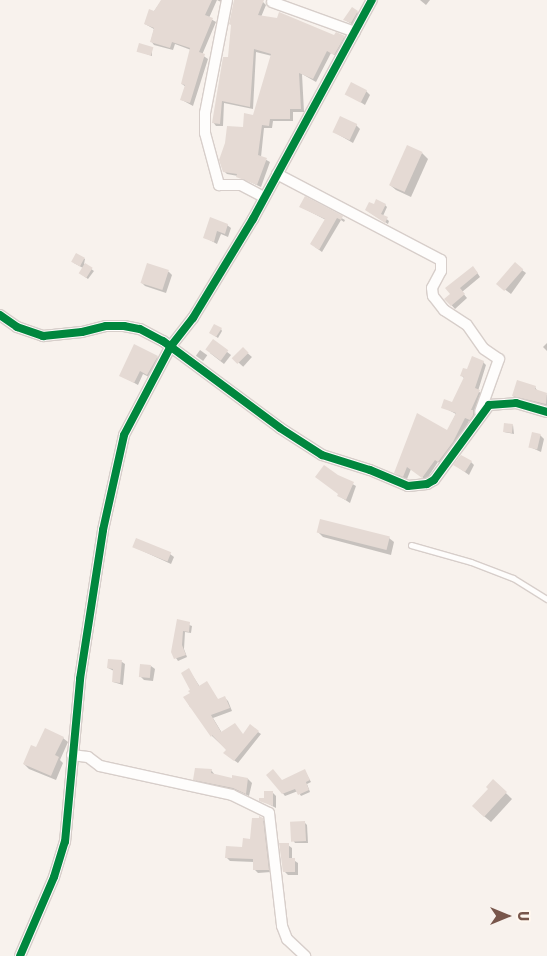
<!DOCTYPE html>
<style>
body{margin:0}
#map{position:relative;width:547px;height:956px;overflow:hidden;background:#f8f2ed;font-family:Rubik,sans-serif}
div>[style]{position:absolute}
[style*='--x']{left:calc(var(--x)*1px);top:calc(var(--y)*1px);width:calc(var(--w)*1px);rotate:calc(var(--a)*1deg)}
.shadow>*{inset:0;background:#0003;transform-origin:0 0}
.building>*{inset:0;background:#e5dad4;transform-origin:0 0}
.roads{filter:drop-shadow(1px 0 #d7ceca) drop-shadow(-1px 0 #d7ceca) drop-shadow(0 1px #d7ceca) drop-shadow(0 -1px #d7ceca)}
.lane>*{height:5px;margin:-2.5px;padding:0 2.5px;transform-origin:2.5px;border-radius:2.5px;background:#fefdfc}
.street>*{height:10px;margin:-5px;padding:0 5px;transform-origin:5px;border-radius:5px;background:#fefdfc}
.cycleway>*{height:8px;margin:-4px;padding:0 4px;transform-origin:4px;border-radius:4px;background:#00873e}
span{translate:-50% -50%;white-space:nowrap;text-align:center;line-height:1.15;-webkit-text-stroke:4px #fff7ef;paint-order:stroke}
.north{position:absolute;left:482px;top:891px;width:50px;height:50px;-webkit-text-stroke:4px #fff7ef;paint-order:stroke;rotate:90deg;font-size:14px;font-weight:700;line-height:20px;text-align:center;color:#78564b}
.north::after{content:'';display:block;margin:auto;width:18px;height:22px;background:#78564b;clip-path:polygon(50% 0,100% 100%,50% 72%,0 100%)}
</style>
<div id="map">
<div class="shadow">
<i style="clip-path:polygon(162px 0,224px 0,223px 3px,217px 0,209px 18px,216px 22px,202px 55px,208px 59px,193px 106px,182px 100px,186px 87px,182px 84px,191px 50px,175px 44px,173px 50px,154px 45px,151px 41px,154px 29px,145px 24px)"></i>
<i style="clip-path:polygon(236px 0,257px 0,263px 2px,266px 5px,261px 17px,334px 37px,344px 37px,347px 40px,338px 57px,331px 53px,316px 82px,302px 74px,304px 112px,293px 112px,293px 121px,273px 121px,272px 128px,264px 128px,261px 157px,270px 162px,261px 187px,238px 176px,227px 174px,224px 171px,244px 129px,254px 116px,272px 56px,256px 52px,253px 109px,224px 103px,223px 126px,216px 126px,213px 122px,229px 59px)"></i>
<i style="clip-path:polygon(420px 0,430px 0,426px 5px)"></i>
<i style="clip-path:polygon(357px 12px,361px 16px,355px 26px,345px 20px)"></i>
<i style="clip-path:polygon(152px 48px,152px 56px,138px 51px)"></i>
<i style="clip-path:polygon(366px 91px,370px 95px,365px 105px,346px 93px)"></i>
<i style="clip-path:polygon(356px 125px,360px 129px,353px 143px,334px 132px)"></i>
<i style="clip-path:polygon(422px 153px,428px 159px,411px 197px,396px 190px,390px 185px)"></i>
<i style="clip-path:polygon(305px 198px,345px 220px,344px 222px,341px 220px,322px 252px,315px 247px,326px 220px,301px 207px)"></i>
<i style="clip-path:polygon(385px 205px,387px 207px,383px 216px,389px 221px,388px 224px,369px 212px,375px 206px)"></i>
<i style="clip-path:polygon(227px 225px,231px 228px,228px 237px,221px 234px,217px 244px,204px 237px)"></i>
<i style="clip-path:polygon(76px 254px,85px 259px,84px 264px,94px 271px,88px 279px,81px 274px,83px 268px,74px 263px)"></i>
<i style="clip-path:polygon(148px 264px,169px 272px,172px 275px,166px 293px,145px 286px,142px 283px)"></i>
<i style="clip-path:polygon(522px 270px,526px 273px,511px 294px,503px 288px)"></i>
<i style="clip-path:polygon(476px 271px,480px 277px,462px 292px,467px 298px,455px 309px,446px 299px)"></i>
<i style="clip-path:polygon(221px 329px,222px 331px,218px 338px,212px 334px)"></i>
<i style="clip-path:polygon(213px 341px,231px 355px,224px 364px,210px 353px)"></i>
<i style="clip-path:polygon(547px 343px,547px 351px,543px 347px)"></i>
<i style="left:243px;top:349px;width:12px;height:13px;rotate:42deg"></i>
<i style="left:200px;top:350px;width:9px;height:7px;rotate:36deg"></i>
<i style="clip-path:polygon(157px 357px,161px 361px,151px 378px,143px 374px,138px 385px,120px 375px)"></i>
<i style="clip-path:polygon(483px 362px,486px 365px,478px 391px,482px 394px,474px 413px,476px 415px,473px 422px,469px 421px,456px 446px,442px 465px,438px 462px,426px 480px,411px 469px,407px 479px,399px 476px,395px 472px,447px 432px,456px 414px,443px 407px,453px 404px,465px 379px,461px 375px)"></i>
<i style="clip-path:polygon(535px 387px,538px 392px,547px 395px,547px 407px,517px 399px,513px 396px)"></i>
<i style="clip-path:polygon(513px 425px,514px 434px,504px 432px)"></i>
<i style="clip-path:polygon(540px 435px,544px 439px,541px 452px,530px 447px)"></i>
<i style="clip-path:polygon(471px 462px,474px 465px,469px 475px,455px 465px)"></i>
<i style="clip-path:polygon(338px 476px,356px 486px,350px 503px,339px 496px)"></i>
<i style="clip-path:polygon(318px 532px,389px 538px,394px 542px,391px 555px,323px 537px)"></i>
<i style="clip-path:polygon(134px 547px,170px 554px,174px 557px,171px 564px)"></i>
<i style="clip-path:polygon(178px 621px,192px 626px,191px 633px,185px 632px,184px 649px,187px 657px,178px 661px,172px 652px)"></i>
<i style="clip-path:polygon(109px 660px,122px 662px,125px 664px,123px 685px,113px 682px,114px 671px,108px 668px)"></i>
<i style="clip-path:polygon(151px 666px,155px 669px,153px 681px,144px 680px,140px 676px)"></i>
<i style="clip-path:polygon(189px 670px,200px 687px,207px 683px,218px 700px,225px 698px,228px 701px,232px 711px,213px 718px,222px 733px,243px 735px,258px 732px,261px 734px,238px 763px,228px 756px,227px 750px,212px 736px,195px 709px,190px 707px,185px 697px,191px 694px)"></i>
<i style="clip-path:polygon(63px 738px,68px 742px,60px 760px,63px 763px,56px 780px,29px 769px,24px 764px,37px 749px)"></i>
<i style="clip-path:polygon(211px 770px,215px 775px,233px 780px,248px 779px,252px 783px,249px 796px,238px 791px,198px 783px,195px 779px)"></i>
<i style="clip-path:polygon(305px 771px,311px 782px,307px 784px,310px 792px,301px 796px,298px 791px,285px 796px,268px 775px,282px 781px)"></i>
<i style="clip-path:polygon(493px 781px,512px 799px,491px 822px,479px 812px)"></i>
<i style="clip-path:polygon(273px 793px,276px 796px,276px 808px,261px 800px)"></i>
<i style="clip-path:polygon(262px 819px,265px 822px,271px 872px,258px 873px,254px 869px,254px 862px,230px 861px,227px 858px,243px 848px,252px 840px)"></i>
<i style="clip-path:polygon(304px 822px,307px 825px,308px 843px,295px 843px,293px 840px)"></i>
<i style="clip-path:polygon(288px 845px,292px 848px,292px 859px,298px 863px,298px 875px,288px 875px,284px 871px)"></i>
</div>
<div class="building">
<i style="clip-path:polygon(161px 0,212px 0,205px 15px,213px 18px,199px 52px,205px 54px,190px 103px,180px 100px,185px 85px,181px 84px,190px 48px,172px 42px,170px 48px,150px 42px,154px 28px,144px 24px,149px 9px,154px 11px)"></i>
<i style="clip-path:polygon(234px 0,264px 0,258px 15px,277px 18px,279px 12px,334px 35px,336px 32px,345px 36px,334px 55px,327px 51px,313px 79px,299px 73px,301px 109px,290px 109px,290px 119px,270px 119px,269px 126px,262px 125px,258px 155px,267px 158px,257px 185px,236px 177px,237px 174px,223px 172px,219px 160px,225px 143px,227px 126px,243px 127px,244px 113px,253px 115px,271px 54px,254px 49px,250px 107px,222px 101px,220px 124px,212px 123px,223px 57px,228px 57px,231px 25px,229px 24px)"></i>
<i style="clip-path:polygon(352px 7px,358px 11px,351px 23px,343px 20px)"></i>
<i style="left:139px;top:43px;width:15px;height:9px;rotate:16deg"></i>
<i style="left:351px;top:82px;width:18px;height:14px;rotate:27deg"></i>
<i style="left:340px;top:116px;width:19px;height:18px;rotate:25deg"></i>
<i style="left:407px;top:145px;width:17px;height:44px;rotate:24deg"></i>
<i style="clip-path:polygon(305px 196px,343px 216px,341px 220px,337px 218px,319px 250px,310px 244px,325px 219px,299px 207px)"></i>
<i style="clip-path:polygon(376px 199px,386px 204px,381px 214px,388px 217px,385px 223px,365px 210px,369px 202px,374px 204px)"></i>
<i style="clip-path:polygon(210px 217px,228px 224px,225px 234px,217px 231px,214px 242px,203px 238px)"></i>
<i style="left:76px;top:253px;width:10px;height:10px;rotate:29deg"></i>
<i style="left:515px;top:262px;width:11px;height:29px;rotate:41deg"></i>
<i style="left:85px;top:263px;width:9px;height:12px;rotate:32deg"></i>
<i style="left:147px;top:263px;width:23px;height:21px;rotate:18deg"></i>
<i style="clip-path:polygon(473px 266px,478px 273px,460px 288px,465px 294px,451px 306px,444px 299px,450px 294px,445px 288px)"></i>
<i style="clip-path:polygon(214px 324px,222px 328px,216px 337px,209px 333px)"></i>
<i style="left:213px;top:339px;width:19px;height:13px;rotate:36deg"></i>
<i style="clip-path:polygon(134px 344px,158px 356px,147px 375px,140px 371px,134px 383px,119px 376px)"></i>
<i style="left:243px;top:347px;width:8px;height:16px;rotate:45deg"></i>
<i style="clip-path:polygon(472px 356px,484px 361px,475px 388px,480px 390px,471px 410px,473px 410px,473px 415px,470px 420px,465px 418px,453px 442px,438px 462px,435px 460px,422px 478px,407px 467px,403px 477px,394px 473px,417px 413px,447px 430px,456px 413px,441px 408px,444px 399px,452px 402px,464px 377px,460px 376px,463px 368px,467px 369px)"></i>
<i style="clip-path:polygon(517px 380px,536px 386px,535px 389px,547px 393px,546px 404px,512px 396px)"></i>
<i style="left:504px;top:423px;width:9px;height:9px;rotate:6deg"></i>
<i style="left:532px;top:432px;width:9px;height:16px;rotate:13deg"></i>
<i style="clip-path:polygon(461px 455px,472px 461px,465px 472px,453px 465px)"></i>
<i style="clip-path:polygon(324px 465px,338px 475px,354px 482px,346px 500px,337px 496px,338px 494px,315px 477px)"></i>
<i style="left:320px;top:519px;width:72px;height:14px;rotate:14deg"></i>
<i style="left:136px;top:538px;width:38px;height:10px;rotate:22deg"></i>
<i style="clip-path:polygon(177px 619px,190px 622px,189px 632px,183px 631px,182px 645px,186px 655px,174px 659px,171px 652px)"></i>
<i style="clip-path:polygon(108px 659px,122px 660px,120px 683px,112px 682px,113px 669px,107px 668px)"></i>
<i style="left:140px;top:664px;width:11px;height:13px;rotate:5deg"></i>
<i style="clip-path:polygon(189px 668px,199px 686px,207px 681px,218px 699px,225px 696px,230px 708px,211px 715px,221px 732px,235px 723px,243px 734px,250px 724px,259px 731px,234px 761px,223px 753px,226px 750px,212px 735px,211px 737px,183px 697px,190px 693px,188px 691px,190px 690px,181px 673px)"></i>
<i style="clip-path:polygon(45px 728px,64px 737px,55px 755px,59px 757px,51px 776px,23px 764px,31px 745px,36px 747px)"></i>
<i style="clip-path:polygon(195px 768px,212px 769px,211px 773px,232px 778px,232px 775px,248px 778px,246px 794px,233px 788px,193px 780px)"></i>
<i style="clip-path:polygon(273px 769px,282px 780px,305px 769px,310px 780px,306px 782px,309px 790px,298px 795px,295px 789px,282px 794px,266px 775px)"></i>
<i style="clip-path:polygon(493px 779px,507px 792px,484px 817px,472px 806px,488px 789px,486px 787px)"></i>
<i style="clip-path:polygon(264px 791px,273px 791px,273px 806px,259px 801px,259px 798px,264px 798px)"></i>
<i style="clip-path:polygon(259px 816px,263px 818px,269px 870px,253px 870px,253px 859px,225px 858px,226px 846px,242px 847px,243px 838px,250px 839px,252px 818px,259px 818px)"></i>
<i style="left:305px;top:821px;width:20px;height:15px;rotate:87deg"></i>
<i style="clip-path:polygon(279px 843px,289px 843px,289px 858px,295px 858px,295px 872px,283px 872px)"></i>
</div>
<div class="roads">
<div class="lane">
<i style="--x:411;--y:545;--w:62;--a:15.8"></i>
<i style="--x:471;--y:562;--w:45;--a:20.9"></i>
<i style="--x:513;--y:578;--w:40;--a:32"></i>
</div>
<div class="street">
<i style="--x:227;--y:0;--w:115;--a:101"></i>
<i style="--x:205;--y:113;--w:20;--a:90"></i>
<i style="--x:205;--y:133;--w:54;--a:74.9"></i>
<i style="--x:219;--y:185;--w:22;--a:0"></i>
<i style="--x:241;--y:185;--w:26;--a:28"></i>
<i style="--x:272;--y:2;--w:88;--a:19.9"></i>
<i style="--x:277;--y:174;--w:185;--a:27.7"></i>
<i style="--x:441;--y:260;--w:11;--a:90"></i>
<i style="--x:441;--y:271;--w:19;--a:118"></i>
<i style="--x:432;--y:288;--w:8;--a:83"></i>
<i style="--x:433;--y:296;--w:18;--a:52"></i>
<i style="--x:444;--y:310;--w:27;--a:33"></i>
<i style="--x:467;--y:325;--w:29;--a:55"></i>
<i style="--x:484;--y:349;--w:18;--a:34"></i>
<i style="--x:499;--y:359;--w:56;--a:109.7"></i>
<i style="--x:0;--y:315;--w:21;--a:35"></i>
<i style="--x:17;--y:327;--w:28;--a:19"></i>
<i style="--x:43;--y:336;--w:39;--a:-6"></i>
<i style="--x:82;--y:332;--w:25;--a:-14"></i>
<i style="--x:106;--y:326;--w:18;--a:0"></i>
<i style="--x:124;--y:326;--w:16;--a:11"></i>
<i style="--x:140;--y:329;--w:26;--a:28"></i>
<i style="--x:163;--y:341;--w:146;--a:36.6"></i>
<i style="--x:280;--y:428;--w:50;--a:32.7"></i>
<i style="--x:322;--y:455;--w:50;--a:17.4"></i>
<i style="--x:370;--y:470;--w:41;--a:22.8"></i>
<i style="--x:408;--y:486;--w:19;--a:-6"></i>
<i style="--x:427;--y:484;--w:8;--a:-30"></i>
<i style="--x:434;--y:480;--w:93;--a:-53.7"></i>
<i style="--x:489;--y:405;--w:27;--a:-4"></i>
<i style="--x:516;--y:403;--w:32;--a:16"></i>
<i style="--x:72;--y:755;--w:16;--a:7"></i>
<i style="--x:88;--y:757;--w:15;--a:37"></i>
<i style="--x:100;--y:766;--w:135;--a:12.4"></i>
<i style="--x:232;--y:795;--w:41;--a:25.9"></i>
<i style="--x:269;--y:813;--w:114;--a:83.4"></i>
<i style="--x:282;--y:926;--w:14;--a:69"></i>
<i style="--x:287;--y:939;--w:25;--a:43"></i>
<i style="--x:20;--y:956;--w:86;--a:-66.7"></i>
<i style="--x:54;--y:877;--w:37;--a:-73"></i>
<i style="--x:65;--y:842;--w:164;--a:-84.7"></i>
<i style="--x:80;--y:679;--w:151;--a:-81.2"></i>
<i style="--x:103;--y:530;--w:97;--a:-77.5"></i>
<i style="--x:124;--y:435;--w:101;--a:-62.2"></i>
<i style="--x:171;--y:346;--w:36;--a:-52"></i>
<i style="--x:193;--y:318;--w:116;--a:-58.8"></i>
<i style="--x:253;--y:219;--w:249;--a:-61.5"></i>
</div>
</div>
<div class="cycleway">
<i style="--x:0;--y:315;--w:21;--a:35"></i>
<i style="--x:17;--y:327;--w:28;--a:19"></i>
<i style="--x:43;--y:336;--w:39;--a:-6"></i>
<i style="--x:82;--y:332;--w:25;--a:-14"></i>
<i style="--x:106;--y:326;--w:18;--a:0"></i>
<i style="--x:124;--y:326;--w:16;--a:11"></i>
<i style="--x:140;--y:329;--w:26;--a:28"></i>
<i style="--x:163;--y:341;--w:146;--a:36.6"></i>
<i style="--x:280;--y:428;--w:50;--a:32.7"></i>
<i style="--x:322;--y:455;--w:50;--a:17.4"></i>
<i style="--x:370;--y:470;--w:41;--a:22.8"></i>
<i style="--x:408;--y:486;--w:19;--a:-6"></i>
<i style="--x:427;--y:484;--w:8;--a:-30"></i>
<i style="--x:434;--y:480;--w:93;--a:-53.7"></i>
<i style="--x:489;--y:405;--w:27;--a:-4"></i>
<i style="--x:516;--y:403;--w:32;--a:16"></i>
<i style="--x:20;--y:956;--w:86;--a:-66.7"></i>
<i style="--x:54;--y:877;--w:37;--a:-73"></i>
<i style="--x:65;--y:842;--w:164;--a:-84.7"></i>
<i style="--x:80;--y:679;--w:151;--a:-81.2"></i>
<i style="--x:103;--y:530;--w:97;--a:-77.5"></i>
<i style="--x:124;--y:435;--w:101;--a:-62.2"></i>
<i style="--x:171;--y:346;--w:36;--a:-52"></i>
<i style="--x:193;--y:318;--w:116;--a:-58.8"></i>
<i style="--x:253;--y:219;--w:249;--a:-61.5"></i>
</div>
<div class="north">U</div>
</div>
